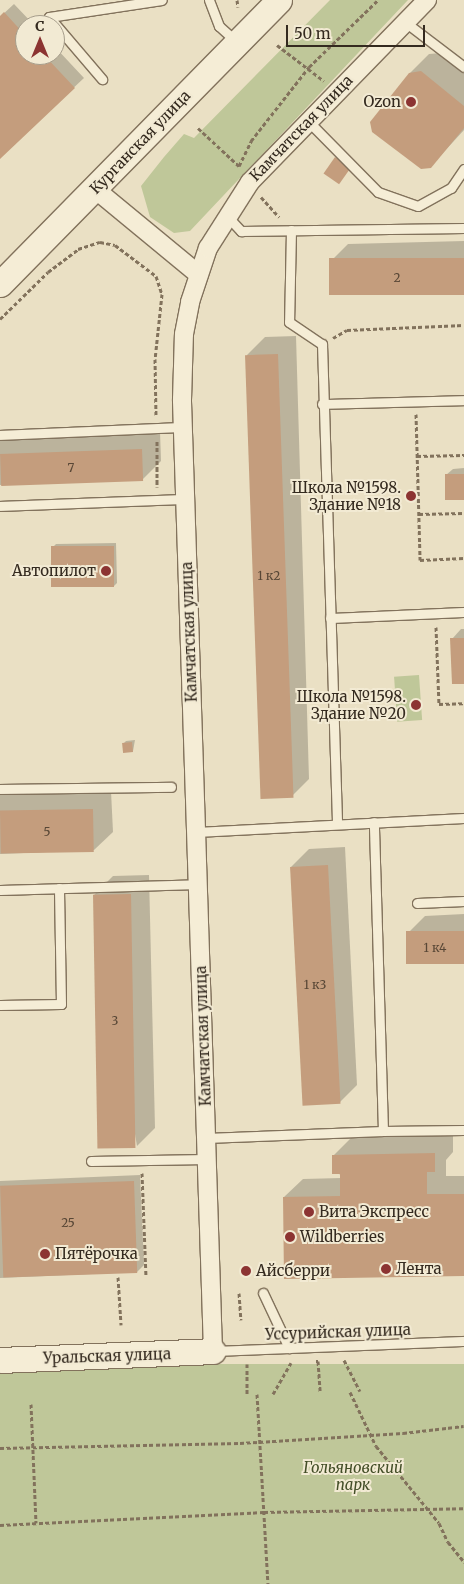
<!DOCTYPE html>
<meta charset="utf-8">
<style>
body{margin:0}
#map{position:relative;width:464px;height:1584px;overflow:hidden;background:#eae0c4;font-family:Merriweather,serif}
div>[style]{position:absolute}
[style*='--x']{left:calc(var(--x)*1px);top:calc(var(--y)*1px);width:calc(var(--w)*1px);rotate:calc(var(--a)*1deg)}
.green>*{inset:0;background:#bfc799;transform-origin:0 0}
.shadow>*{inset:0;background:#0003}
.building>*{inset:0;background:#c49d7d;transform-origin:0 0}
.path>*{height:3px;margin-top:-1.5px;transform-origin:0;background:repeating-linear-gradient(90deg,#82725c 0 4px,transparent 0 6.5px)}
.roads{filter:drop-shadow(1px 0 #82725c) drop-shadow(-1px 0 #82725c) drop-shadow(0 1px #82725c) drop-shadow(0 -1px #82725c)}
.lane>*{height:9px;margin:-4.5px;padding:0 4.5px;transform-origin:4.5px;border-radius:4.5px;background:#f5edd6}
.street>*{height:18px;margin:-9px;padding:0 9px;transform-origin:9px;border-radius:9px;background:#f5edd6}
.secondary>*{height:25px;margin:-12.5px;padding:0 12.5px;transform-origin:12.5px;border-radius:12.5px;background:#f5edd6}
.dots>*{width:14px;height:14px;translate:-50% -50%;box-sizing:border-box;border:2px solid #f2ead3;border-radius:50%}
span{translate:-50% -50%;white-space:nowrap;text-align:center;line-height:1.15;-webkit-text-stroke:4px #f2ead3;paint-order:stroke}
.number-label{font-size:12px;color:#584736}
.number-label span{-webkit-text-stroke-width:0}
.poi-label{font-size:15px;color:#342a1f}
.right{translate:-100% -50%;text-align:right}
.left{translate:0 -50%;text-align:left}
.street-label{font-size:15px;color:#342a1f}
.park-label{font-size:15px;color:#434e27;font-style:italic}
.north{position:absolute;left:15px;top:15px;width:50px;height:50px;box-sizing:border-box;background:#f2ead3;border:1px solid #a69d8b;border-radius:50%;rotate:0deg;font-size:14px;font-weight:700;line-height:20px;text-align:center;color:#342a1f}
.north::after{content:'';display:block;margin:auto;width:18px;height:22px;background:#8c3432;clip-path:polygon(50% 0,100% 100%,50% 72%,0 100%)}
.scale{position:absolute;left:286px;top:25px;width:139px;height:22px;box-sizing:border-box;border:2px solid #342a1f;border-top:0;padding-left:6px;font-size:15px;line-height:18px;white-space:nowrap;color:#342a1f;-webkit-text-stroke:4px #f2ead3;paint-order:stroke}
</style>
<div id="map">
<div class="green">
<i style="clip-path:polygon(330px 0,408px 0,190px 231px,174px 233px,150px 217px,141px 186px,164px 157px,184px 134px,194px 138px)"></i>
<i style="left:419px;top:675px;width:45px;height:25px;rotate:86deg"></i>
<i style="left:464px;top:1364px;width:220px;height:464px;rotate:90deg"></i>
</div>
<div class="shadow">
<i style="clip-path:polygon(14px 4px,34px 25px,25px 25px,25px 55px,55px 55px,55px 47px,84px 78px,0 157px,0 17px)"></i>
<i style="clip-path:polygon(441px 53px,464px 71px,464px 130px,431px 166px,410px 73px,429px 54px)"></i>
<i style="clip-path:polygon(464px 241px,464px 293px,330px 262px,348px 244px)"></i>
<i style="clip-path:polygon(296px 336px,309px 779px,291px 797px,247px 355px,265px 337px)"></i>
<i style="clip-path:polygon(160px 431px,161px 461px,142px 480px,0 485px,0 436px)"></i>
<i style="clip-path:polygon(464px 468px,464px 499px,446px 475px,453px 469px)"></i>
<i style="clip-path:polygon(116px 543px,117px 583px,114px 586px,53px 547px,56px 544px)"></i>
<i style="clip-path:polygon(461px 629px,464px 629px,464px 683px,452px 639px)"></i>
<i style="clip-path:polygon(135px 740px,133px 751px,123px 744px,126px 741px)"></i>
<i style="clip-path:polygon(111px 791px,113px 832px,94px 850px,0 854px,0 795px)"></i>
<i style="clip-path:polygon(345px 847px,357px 1085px,339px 1103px,291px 867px,309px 849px)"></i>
<i style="clip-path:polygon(149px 875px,155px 1128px,137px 1146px,94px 895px,113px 876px)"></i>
<i style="clip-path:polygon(464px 914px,464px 962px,407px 934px,425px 916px)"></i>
<i style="clip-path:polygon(453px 1135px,453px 1152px,446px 1160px,446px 1176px,464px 1176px,464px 1275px,284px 1197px,303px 1179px,341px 1178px,333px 1156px,352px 1137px)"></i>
<i style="clip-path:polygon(140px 1175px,144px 1265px,137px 1272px,0 1278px,0 1181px)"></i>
</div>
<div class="building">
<i style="clip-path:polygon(4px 12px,25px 35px,25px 55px,44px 55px,75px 88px,0 159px,0 16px)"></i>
<i style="clip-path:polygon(421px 71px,464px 106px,464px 128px,431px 168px,421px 169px,372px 132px,370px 122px,409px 73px)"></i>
<i style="left:335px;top:157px;width:19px;height:20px;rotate:35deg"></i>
<i style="left:464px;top:258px;width:37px;height:135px;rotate:90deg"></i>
<i style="left:278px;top:354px;width:444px;height:33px;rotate:88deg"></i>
<i style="left:142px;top:449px;width:32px;height:142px;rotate:88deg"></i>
<i style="left:464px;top:474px;width:26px;height:19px;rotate:90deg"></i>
<i style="left:114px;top:546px;width:41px;height:63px;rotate:90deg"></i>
<i style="clip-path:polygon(450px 638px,464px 638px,464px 684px,452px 684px)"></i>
<i style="left:132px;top:742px;width:10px;height:10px;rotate:84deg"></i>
<i style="left:93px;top:809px;width:43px;height:93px;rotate:89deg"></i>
<i style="left:328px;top:865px;width:239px;height:38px;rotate:87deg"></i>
<i style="left:131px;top:894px;width:254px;height:38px;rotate:89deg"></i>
<i style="left:464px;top:931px;width:33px;height:58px;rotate:90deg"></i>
<i style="clip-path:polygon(435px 1153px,435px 1172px,427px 1172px,427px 1194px,464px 1194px,464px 1276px,284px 1279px,283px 1197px,340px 1196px,340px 1174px,332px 1174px,332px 1155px)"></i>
<i style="left:134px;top:1181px;width:92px;height:134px;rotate:88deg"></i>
</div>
<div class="path">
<i style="--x:237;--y:0;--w:7;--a:82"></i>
<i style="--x:277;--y:45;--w:59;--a:37.5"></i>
<i style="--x:198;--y:128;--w:56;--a:42.8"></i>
<i style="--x:239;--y:166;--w:28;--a:-64"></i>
<i style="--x:251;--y:141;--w:94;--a:-51.9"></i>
<i style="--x:309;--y:67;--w:96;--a:-44.2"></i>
<i style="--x:261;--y:197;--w:27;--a:48"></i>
<i style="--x:0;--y:319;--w:67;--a:-44.4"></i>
<i style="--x:48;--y:272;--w:38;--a:-37"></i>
<i style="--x:78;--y:249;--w:23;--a:-18"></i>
<i style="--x:100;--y:242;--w:15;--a:11"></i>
<i style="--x:115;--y:245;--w:51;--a:37.1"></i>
<i style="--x:156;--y:276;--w:19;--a:72"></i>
<i style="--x:162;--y:294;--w:65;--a:96.1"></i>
<i style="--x:155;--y:359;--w:56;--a:89"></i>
<i style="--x:333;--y:338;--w:16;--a:-30"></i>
<i style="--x:347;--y:330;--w:117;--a:-2.4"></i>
<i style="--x:416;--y:414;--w:146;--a:88.4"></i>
<i style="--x:420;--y:560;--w:44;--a:-2.6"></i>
<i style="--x:157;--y:441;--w:46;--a:90"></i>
<i style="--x:417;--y:456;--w:47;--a:-1.2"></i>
<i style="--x:419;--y:514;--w:45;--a:-1.3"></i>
<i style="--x:436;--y:627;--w:77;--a:87.8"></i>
<i style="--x:439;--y:704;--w:25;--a:-2"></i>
<i style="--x:142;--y:1173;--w:102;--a:87.8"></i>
<i style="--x:118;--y:1277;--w:48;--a:86.4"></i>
<i style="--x:239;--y:1293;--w:27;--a:86"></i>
<i style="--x:344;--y:1360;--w:35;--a:63"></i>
<i style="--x:316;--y:1361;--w:2;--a:0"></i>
<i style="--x:318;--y:1361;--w:32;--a:86"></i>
<i style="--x:247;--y:1364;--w:30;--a:90"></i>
<i style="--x:350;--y:1392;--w:60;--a:64.3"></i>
<i style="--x:376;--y:1446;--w:99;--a:50.7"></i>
<i style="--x:439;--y:1523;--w:21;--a:65"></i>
<i style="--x:448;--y:1542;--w:26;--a:51"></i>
<i style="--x:257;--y:1394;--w:190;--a:86.7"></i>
<i style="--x:273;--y:1394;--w:36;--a:-60"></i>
<i style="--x:31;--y:1404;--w:119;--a:87.6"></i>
<i style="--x:0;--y:1448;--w:240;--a:-1.2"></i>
<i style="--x:240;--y:1443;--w:163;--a:-3.5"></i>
<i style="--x:403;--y:1433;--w:61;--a:-6.5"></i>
<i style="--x:0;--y:1525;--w:264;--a:-2.8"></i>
<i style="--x:264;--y:1512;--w:200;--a:-1.1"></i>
</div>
<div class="roads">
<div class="lane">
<i style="--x:209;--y:0;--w:28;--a:69"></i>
<i style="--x:219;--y:26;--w:24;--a:42"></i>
<i style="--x:49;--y:17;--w:114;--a:-8.6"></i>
<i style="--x:49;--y:17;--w:82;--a:49.5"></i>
<i style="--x:405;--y:22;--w:74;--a:37.3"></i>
<i style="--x:307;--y:120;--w:101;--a:45.4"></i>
<i style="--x:378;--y:192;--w:42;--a:19.3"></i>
<i style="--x:418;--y:206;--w:38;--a:-29"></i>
<i style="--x:451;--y:188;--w:23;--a:-56"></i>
<i style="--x:227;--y:216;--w:21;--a:47"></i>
<i style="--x:241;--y:231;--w:223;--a:-0.8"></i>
<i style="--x:291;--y:230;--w:92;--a:91.2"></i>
<i style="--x:289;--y:322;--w:40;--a:34"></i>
<i style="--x:322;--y:344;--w:480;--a:88.2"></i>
<i style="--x:322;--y:404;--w:142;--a:-1.6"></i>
<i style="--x:0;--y:435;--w:182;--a:-2.5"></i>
<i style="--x:0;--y:506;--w:185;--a:-2.2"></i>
<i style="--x:330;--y:618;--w:134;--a:-2.6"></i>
<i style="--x:0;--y:789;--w:171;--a:-0.7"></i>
<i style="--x:196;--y:832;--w:268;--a:-3"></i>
<i style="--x:0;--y:890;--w:198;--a:-1.7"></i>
<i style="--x:417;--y:903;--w:47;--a:-2.4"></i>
<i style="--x:0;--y:1005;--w:61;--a:-0.9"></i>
<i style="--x:61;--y:1004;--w:116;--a:-91"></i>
<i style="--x:383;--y:1131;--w:81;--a:-0.7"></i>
<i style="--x:206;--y:1138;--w:177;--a:-2.3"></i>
<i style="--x:383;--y:1131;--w:309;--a:-91.7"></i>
<i style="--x:91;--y:1161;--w:116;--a:-1"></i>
<i style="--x:263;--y:1293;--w:61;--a:64.7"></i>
<i style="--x:213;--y:1351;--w:251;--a:-2.3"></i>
</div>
<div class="street">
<i style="--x:95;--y:189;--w:134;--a:39.5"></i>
<i style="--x:213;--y:1351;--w:952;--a:-91.87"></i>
<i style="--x:182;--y:400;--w:66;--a:-88.3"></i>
<i style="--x:184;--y:334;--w:33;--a:-79"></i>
<i style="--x:190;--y:302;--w:57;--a:-71.6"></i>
<i style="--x:208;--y:248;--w:78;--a:-57.5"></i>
<i style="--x:250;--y:182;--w:254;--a:-45.8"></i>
</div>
<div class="secondary">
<i style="--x:0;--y:284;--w:398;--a:-45.5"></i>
<i style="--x:0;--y:1360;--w:213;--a:-2.4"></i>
</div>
</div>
<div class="dots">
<i style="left:411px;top:102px;background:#8c3432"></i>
<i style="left:411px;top:496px;background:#8c3432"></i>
<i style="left:106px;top:571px;background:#8c3432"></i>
<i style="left:416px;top:705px;background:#8c3432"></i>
<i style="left:309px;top:1212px;background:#8c3432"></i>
<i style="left:290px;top:1237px;background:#8c3432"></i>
<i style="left:45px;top:1254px;background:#8c3432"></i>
<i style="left:386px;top:1269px;background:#8c3432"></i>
<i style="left:246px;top:1271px;background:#8c3432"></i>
</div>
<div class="number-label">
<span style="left:397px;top:278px">2</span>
<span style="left:71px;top:468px">7</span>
<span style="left:269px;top:576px">1 к2</span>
<span style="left:47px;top:832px">5</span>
<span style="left:435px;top:948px">1 к4</span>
<span style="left:315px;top:985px">1 к3</span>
<span style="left:115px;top:1021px">3</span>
<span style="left:68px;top:1223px">25</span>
</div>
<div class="poi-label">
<span class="right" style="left:401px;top:102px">Ozon</span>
<span class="right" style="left:401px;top:496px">Школа №1598.<br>Здание №18</span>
<span class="right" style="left:96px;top:571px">Автопилот</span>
<span class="right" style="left:406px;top:705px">Школа №1598.<br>Здание №20</span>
<span class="left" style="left:319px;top:1212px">Вита Экспресс</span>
<span class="left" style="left:300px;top:1237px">Wildberries</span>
<span class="left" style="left:55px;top:1254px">Пятёрочка</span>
<span class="left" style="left:396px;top:1269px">Лента</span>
<span class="left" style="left:256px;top:1271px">Айсберри</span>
</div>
<div class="street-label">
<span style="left:301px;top:128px;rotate:-46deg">Камчатская улица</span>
<span style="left:140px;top:142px;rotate:-46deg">Курганская улица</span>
<span style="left:189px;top:632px;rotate:-92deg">Камчатская улица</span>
<span style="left:203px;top:1036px;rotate:-92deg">Камчатская улица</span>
<span style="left:338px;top:1332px;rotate:-2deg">Уссурийская улица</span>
<span style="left:107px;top:1356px;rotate:-2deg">Уральская улица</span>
</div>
<div class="park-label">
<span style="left:353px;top:1476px">Гольяновcкий<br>парк</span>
</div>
<div class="north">С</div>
<div class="scale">50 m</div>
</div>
